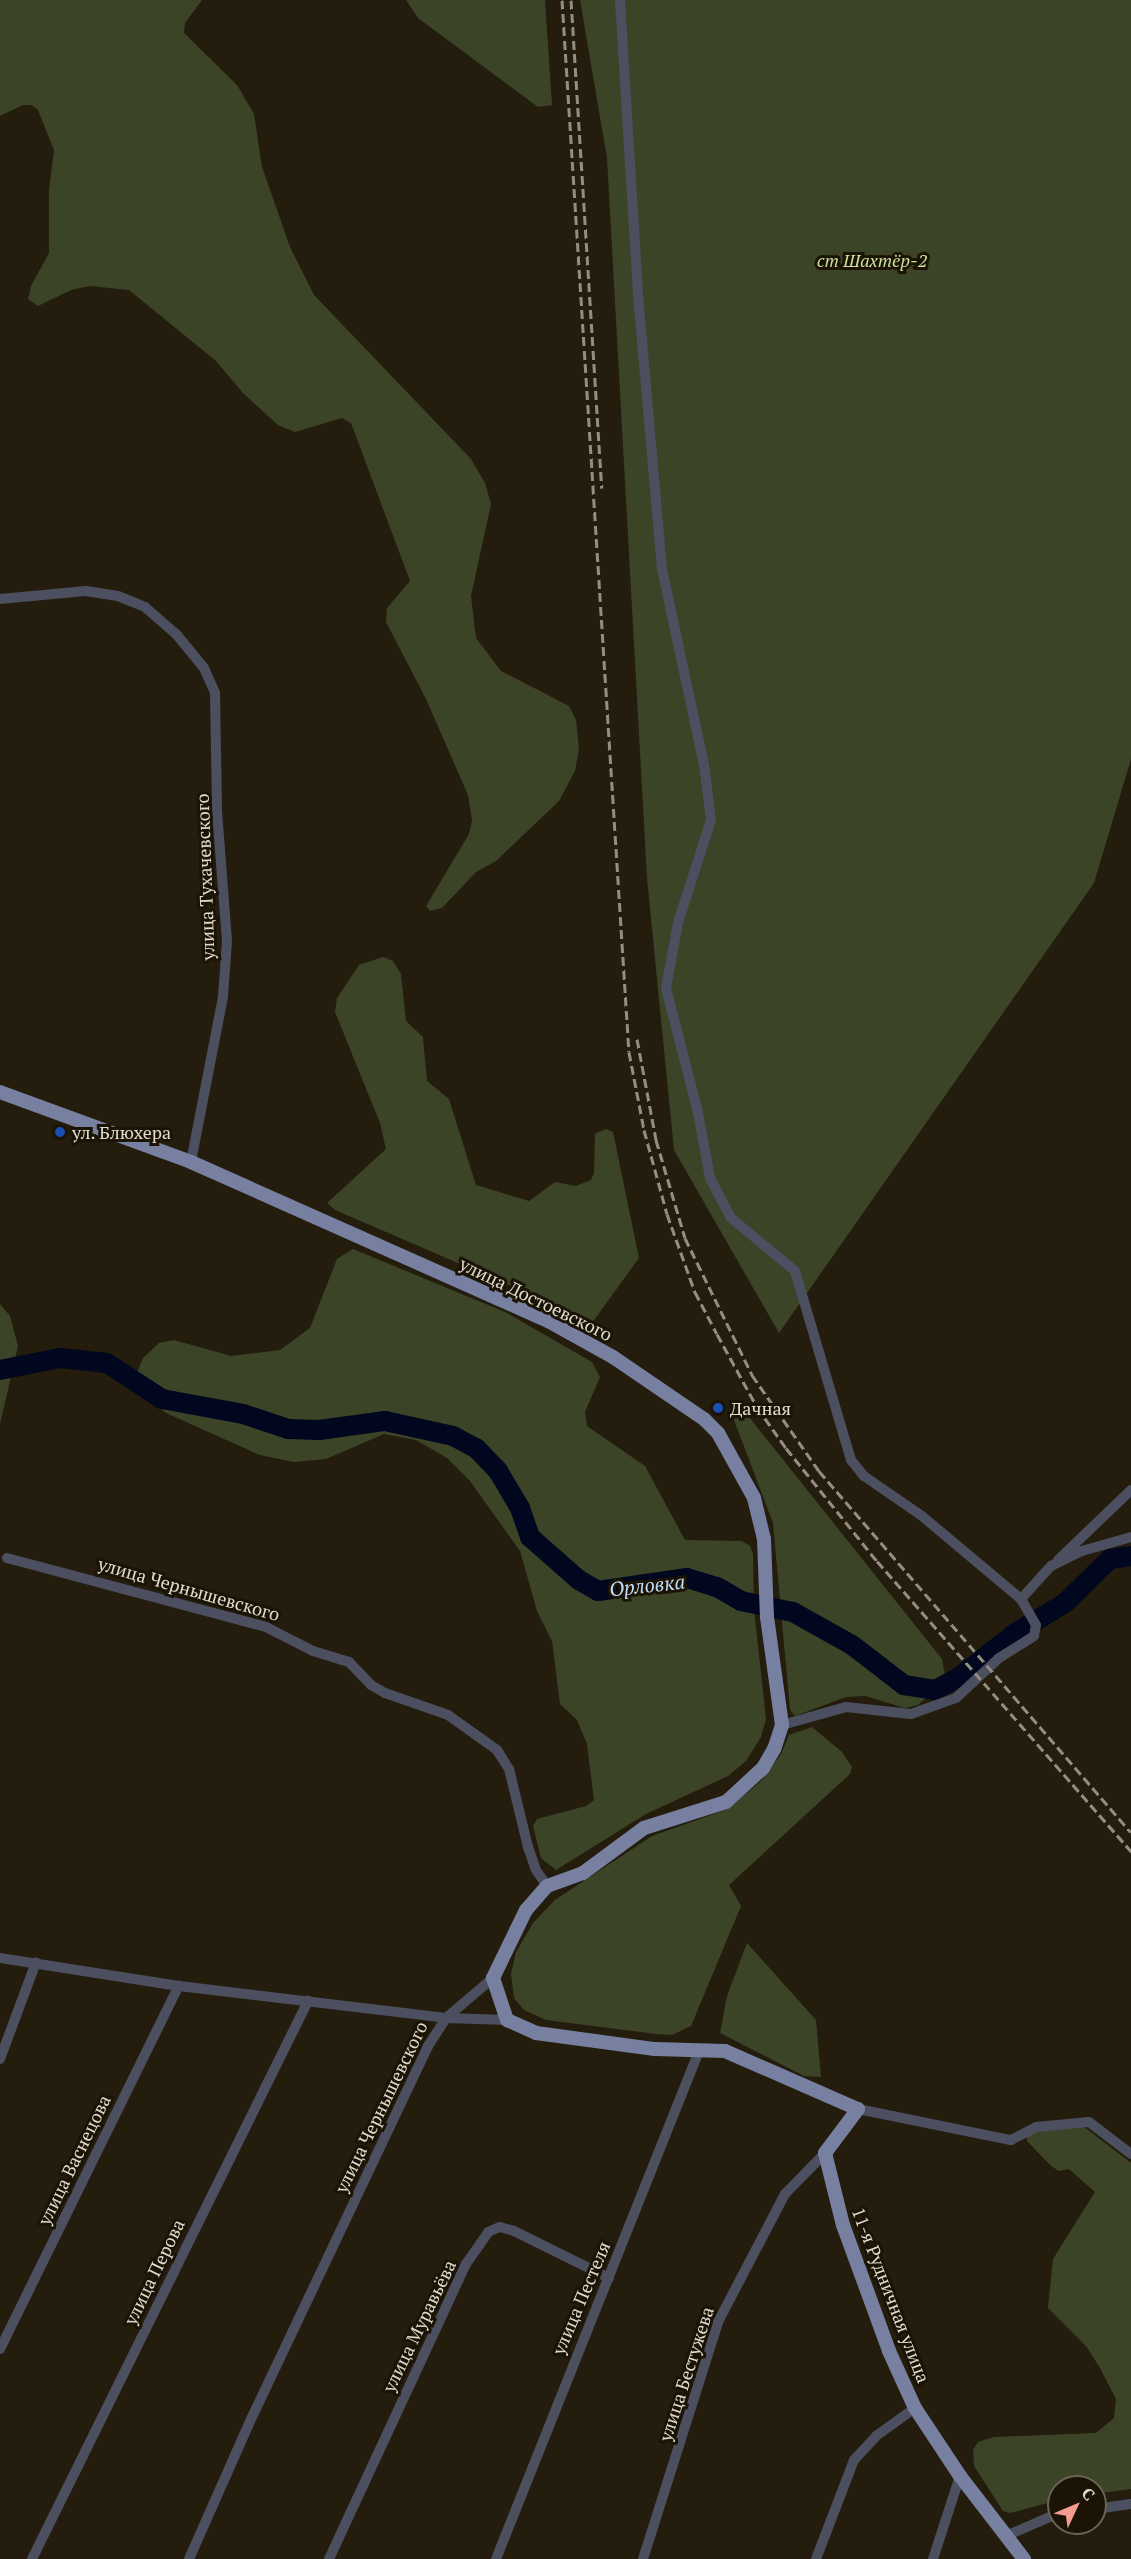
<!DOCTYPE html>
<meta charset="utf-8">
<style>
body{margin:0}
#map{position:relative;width:1131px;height:2559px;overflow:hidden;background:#241d0d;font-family:"PT Serif",serif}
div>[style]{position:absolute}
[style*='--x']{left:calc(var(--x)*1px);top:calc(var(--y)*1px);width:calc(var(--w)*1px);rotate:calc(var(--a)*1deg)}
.green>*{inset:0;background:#3c4427}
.river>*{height:20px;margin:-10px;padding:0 10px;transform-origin:10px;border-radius:10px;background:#00071e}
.minor>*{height:10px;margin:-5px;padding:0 5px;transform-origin:5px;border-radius:5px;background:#4b4f5f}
.major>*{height:14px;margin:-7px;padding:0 7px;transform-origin:7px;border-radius:7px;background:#7880a1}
.rail>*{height:3px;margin-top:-1.5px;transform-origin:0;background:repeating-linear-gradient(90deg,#948e82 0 9px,transparent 0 13.5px)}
.dots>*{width:16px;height:16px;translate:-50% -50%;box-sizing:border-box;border:3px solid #1b1405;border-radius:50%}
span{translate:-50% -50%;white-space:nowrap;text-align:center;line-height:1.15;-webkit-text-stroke:6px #1b1405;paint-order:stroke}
.park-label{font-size:18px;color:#cbdf9d;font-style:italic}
.street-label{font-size:18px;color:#e0dbd1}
.poi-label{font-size:18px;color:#e0dbd1}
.left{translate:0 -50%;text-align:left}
.water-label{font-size:20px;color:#c0dcfd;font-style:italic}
.north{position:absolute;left:1047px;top:2475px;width:60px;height:60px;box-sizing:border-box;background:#1b1405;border:2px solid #6a6457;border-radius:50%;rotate:46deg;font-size:16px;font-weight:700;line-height:24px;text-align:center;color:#e0dbd1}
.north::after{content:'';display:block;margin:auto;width:21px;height:27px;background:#f59c91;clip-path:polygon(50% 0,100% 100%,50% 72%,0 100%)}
</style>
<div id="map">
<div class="green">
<i style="clip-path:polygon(0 0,202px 0,185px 23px,184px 33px,237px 85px,254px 114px,262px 167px,290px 247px,314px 295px,471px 459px,485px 483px,491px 504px,471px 596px,476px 638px,501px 671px,569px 706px,576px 720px,579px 749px,575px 771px,559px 801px,496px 861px,476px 872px,442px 908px,430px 911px,426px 906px,469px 834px,472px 821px,468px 795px,426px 699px,386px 622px,387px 608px,410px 581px,351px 423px,342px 418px,295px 432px,278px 425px,243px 393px,216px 361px,129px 290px,90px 286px,71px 290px,38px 306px,28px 299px,31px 286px,49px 253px,49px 190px,54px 150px,38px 110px,32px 105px,23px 105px,0 116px)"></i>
<i style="clip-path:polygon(406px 0,545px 0,552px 105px,538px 107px,418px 18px)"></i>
<i style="clip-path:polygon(580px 0,1131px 0,1131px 759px,1094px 883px,779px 1333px,674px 1150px,647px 878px,607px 158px)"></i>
<i style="clip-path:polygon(383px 957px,393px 961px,401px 974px,406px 1021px,423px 1037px,427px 1081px,449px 1099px,476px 1185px,529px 1201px,555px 1182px,576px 1186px,591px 1180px,594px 1173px,595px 1134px,606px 1129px,613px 1132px,639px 1258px,592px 1323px,581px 1325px,516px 1288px,335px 1210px,327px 1203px,386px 1149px,380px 1123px,335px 1012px,337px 998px,359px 965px)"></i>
<i style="clip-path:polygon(353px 1249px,505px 1312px,592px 1362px,600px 1377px,585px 1412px,587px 1426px,645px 1466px,685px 1540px,742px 1541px,750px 1546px,753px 1554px,754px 1609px,766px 1719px,761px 1737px,746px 1761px,728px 1776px,646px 1814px,556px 1870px,541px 1858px,533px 1826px,537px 1819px,586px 1806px,594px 1800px,587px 1744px,577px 1720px,560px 1704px,552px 1641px,537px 1611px,520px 1551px,470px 1481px,447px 1458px,416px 1440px,384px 1434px,326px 1459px,294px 1462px,260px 1455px,166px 1413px,138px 1391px,136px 1375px,143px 1358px,159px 1343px,174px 1340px,231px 1356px,280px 1350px,310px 1328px,337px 1259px)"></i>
<i style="clip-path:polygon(0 1304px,10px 1316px,18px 1346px,0 1424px)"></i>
<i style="clip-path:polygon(745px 1412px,942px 1659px,946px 1680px,918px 1705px,905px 1708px,865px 1696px,846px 1697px,795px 1716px,790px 1710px,773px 1523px,734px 1420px,738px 1413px)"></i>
<i style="clip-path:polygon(812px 1727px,842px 1752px,852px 1767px,850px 1774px,729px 1885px,741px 1906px,691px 2026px,672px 2035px,656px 2034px,546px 2020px,524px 2010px,514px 1998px,511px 1974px,516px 1952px,533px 1923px,555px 1900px,652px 1836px,728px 1809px,761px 1781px,781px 1754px,789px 1735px)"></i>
<i style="clip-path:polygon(747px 1943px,816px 2020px,821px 2077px,804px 2076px,720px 2033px,727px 1996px)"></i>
<i style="clip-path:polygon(1083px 2126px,1131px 2163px,1131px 2489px,1095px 2494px,1095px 2487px,1059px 2487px,1059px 2500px,1010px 2513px,1003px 2511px,974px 2466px,973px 2450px,978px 2442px,994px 2437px,1096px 2433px,1114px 2418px,1116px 2399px,1100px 2368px,1086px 2346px,1048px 2308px,1053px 2259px,1095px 2192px,1069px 2169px,1059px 2171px,1051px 2166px,1027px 2141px,1027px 2133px)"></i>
</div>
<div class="river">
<i style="--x:0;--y:1370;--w:61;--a:-11.3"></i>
<i style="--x:60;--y:1358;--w:47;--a:6.1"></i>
<i style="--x:107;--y:1363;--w:66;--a:33.2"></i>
<i style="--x:162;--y:1399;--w:82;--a:10.5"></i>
<i style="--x:243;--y:1414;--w:47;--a:18.4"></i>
<i style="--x:288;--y:1429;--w:31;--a:2"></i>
<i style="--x:319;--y:1430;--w:67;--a:-7.8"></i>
<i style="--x:385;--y:1421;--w:70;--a:12.4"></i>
<i style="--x:453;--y:1436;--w:26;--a:28"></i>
<i style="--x:476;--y:1448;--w:32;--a:46"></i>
<i style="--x:498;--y:1471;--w:43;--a:59.3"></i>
<i style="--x:520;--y:1508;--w:31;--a:71"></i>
<i style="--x:530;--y:1537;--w:65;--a:41.3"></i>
<i style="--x:579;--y:1580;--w:22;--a:30"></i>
<i style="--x:598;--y:1591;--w:90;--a:-8.3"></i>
<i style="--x:687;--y:1578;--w:31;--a:17"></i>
<i style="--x:717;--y:1587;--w:28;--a:30"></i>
<i style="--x:741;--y:1601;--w:53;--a:11.9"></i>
<i style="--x:793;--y:1612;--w:68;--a:29.2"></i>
<i style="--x:852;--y:1645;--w:66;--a:37.6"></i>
<i style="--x:904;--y:1685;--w:31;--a:9"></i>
<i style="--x:935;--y:1690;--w:26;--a:-28"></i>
<i style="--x:958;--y:1678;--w:71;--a:-38.2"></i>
<i style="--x:1014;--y:1634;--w:60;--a:-31.3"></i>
<i style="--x:1065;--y:1603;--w:63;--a:-44.4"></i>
<i style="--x:1110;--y:1559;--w:21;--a:-8"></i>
</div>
<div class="minor">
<i style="--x:620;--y:0;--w:296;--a:86.5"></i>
<i style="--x:638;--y:295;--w:275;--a:85"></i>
<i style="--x:662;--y:569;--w:200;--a:77.9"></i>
<i style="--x:704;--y:765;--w:55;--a:82.7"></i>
<i style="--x:711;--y:820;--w:108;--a:107.8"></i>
<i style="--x:678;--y:923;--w:66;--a:100.5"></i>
<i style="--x:666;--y:988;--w:129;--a:75.6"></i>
<i style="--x:698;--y:1113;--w:66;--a:79.5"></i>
<i style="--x:710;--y:1178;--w:45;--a:62.3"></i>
<i style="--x:731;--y:1218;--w:83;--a:39.6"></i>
<i style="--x:795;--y:1271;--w:197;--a:73.5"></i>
<i style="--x:851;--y:1460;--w:21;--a:51"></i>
<i style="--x:864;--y:1476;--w:70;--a:34.6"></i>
<i style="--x:922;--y:1516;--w:129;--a:40"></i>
<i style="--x:0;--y:599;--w:86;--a:-5.3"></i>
<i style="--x:86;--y:591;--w:32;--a:9"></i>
<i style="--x:118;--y:596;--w:29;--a:22"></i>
<i style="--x:145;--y:607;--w:43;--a:41.2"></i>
<i style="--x:177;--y:635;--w:43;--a:50.7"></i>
<i style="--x:204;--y:668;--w:27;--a:66"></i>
<i style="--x:215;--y:693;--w:118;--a:89"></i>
<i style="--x:217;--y:811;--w:130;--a:85.6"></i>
<i style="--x:227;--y:941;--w:56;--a:94.1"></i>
<i style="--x:223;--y:997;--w:168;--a:101"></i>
<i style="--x:7;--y:1558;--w:268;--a:14.9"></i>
<i style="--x:266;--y:1627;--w:53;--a:27.1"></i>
<i style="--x:313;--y:1651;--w:38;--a:17"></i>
<i style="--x:349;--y:1662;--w:32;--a:46"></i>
<i style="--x:371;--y:1685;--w:16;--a:30"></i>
<i style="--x:385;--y:1693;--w:67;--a:19.2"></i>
<i style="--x:448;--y:1715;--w:60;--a:35.5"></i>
<i style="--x:497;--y:1750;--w:22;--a:58"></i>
<i style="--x:509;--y:1769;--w:80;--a:76.3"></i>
<i style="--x:528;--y:1847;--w:24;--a:71"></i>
<i style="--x:536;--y:1870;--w:19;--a:55"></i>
<i style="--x:1058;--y:1560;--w:101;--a:-43.8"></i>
<i style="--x:782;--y:1725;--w:66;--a:-15.7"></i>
<i style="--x:846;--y:1707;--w:65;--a:6.1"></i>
<i style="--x:911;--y:1714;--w:48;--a:-19.6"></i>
<i style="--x:956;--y:1698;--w:59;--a:-42.9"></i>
<i style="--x:999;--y:1658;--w:41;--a:-32.2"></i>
<i style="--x:1034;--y:1636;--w:11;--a:-80"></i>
<i style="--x:1036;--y:1625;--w:30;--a:-120"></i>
<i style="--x:1021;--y:1599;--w:45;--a:-47.7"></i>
<i style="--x:1051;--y:1566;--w:34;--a:-26"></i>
<i style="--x:1082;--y:1551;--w:51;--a:-15.9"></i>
<i style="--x:0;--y:1958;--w:181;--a:8.9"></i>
<i style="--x:179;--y:1986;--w:269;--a:6.8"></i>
<i style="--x:446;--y:2018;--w:61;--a:1.9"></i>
<i style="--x:0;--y:2059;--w:103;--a:-69.6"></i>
<i style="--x:858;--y:2109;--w:156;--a:11.5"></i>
<i style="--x:1011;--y:2140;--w:28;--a:-27"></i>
<i style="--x:1036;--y:2127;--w:53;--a:-5.4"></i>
<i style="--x:1089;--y:2122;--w:53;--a:37.3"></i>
<i style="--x:0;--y:2349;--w:405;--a:-63.8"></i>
<i style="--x:1095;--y:2509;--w:36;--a:-8"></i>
<i style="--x:1006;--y:2536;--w:58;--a:-23.5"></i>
<i style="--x:32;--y:2559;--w:623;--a:-63.68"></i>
<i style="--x:189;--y:2559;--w:155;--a:-66.1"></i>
<i style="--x:252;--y:2417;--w:411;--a:-64.6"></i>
<i style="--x:428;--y:2046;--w:33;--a:-57"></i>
<i style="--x:446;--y:2018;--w:62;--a:-40.4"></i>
<i style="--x:329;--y:2559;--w:325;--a:-65.1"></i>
<i style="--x:466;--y:2264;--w:39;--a:-55"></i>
<i style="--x:488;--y:2232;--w:13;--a:-23"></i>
<i style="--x:500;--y:2227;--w:15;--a:16"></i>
<i style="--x:514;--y:2231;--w:106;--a:26.3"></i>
<i style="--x:496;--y:2559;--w:547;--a:-68.22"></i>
<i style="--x:643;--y:2559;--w:249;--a:-72.4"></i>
<i style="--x:718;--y:2322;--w:144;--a:-62.4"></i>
<i style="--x:785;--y:2194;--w:57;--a:-45.7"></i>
<i style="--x:816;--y:2559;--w:106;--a:-69"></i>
<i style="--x:854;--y:2460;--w:33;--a:-47"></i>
<i style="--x:876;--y:2436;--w:48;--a:-35.7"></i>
<i style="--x:933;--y:2559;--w:87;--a:-72"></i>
</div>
<div class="major">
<i style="--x:0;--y:1092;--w:203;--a:20.1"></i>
<i style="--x:191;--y:1162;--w:391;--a:24"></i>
<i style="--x:548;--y:1321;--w:74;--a:29"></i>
<i style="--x:613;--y:1357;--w:110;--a:34.3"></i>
<i style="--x:704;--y:1419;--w:20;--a:45"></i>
<i style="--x:718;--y:1433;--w:74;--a:61"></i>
<i style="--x:754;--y:1498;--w:42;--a:76.3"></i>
<i style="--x:764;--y:1539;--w:78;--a:87.8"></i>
<i style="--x:767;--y:1617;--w:109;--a:82.1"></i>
<i style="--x:782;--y:1725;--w:25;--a:108"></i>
<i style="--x:774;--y:1749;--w:22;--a:120"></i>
<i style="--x:763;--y:1768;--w:50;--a:137.4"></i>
<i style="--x:726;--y:1802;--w:86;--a:162.4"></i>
<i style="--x:644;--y:1828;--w:76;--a:143.6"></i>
<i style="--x:583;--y:1873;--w:38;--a:160"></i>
<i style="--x:547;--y:1886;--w:32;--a:131"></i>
<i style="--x:526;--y:1910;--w:76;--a:115.9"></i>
<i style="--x:493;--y:1978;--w:44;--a:71.6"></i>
<i style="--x:507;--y:2020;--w:32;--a:24"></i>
<i style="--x:536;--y:2033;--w:120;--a:7.7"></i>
<i style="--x:655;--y:2049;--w:70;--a:1.6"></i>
<i style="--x:725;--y:2051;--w:145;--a:23.6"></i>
<i style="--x:858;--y:2109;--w:55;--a:126.9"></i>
<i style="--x:825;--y:2153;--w:74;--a:76"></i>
<i style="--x:843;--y:2225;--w:134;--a:69.9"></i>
<i style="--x:889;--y:2351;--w:63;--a:65.5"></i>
<i style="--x:915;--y:2408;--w:82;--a:56.5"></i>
<i style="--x:960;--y:2476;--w:105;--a:52.4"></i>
</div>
<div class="rail">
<i style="--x:562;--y:0;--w:1054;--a:86.36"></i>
<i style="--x:629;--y:1052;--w:79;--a:79.1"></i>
<i style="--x:644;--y:1130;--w:87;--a:74.7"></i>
<i style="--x:667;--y:1214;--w:83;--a:70.3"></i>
<i style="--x:695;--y:1292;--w:47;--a:62.4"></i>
<i style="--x:717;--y:1334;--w:83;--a:61.3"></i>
<i style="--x:757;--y:1407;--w:50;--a:54.7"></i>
<i style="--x:786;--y:1448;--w:145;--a:51.2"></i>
<i style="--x:877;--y:1561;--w:386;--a:48.8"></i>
<i style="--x:571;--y:0;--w:489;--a:86.4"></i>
<i style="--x:637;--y:1039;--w:103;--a:79.3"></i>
<i style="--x:656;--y:1140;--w:102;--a:73.5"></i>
<i style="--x:685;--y:1238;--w:153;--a:63.9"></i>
<i style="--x:752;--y:1375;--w:117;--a:55.1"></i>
<i style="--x:819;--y:1471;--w:477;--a:49.2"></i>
</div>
<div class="dots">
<i style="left:60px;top:1132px;background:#1a4fb4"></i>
<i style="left:718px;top:1408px;background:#1a4fb4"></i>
</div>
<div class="park-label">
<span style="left:872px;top:260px">ст Шахтёр-2</span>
</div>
<div class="street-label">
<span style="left:205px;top:877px;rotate:-92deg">улица Тухачевского</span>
<span style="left:536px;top:1299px;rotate:26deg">улица Достоевского</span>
<span style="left:189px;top:1589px;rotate:16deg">улица Чернышевского</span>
<span style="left:381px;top:2107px;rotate:-64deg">улица Чернышевского</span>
<span style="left:74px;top:2160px;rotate:-64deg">улица Васнецова</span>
<span style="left:154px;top:2272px;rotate:-64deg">улица Перова</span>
<span style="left:891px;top:2295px;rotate:69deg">11-я Рудничная улица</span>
<span style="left:581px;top:2298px;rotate:-67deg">улица Пестеля</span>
<span style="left:419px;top:2326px;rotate:-64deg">улица Муравьёва</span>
<span style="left:686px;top:2374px;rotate:-72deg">улица Бестужева</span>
</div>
<div class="poi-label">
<span class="left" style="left:72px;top:1132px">ул. Блюхера</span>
<span class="left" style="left:730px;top:1408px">Дачная</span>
</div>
<div class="water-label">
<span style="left:647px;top:1585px;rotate:-6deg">Орловка</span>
</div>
<div class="north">С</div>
</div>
